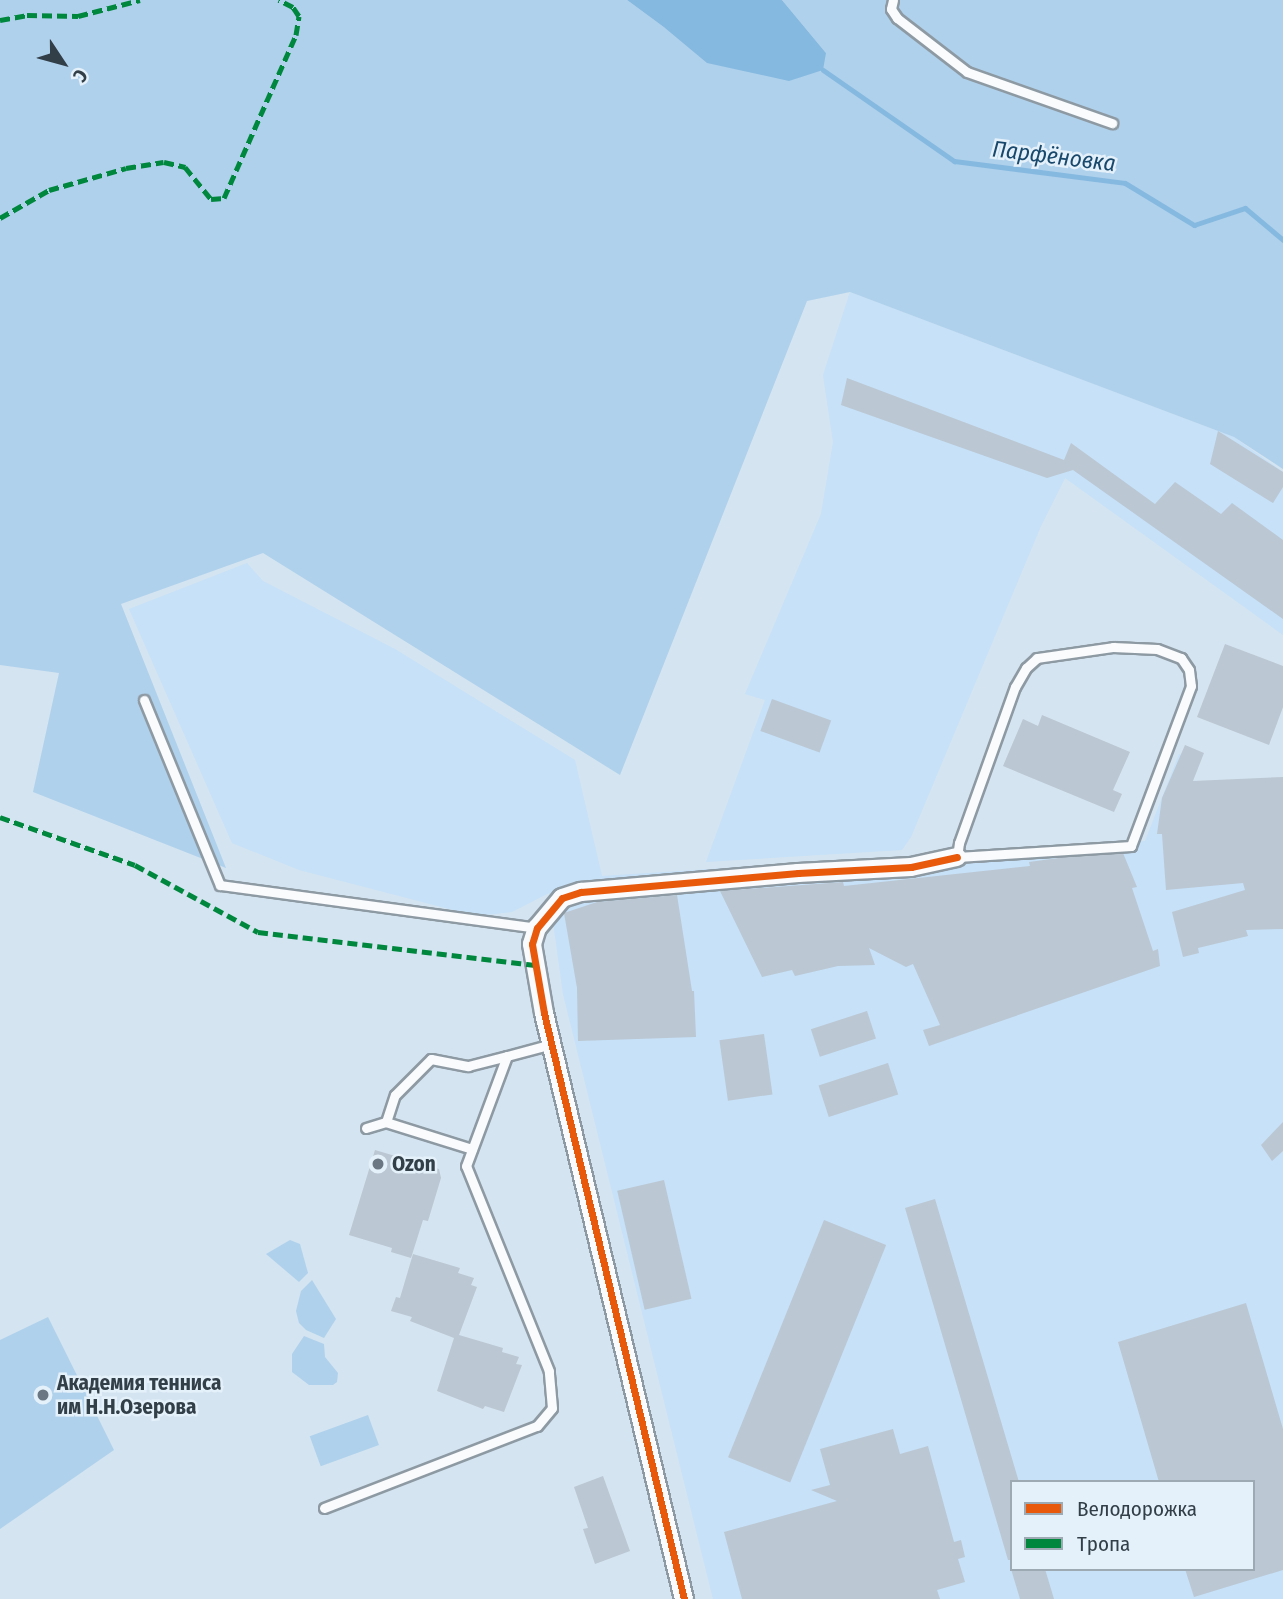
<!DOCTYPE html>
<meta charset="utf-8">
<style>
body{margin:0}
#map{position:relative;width:1283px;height:1599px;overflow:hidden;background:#d4e4f1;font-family:"Fira Sans Condensed",sans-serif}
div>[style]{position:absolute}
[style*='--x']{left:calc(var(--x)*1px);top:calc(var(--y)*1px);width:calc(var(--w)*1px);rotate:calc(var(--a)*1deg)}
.built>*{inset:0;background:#c6e1f8}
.green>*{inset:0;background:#afd1ec;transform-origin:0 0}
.water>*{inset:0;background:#86b9e0}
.stream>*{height:5px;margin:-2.5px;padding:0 2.5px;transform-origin:2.5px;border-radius:2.5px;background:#86b9e0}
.building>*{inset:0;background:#bbc7d2;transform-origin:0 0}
.roads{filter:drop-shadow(2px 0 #8e9aa3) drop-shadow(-2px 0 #8e9aa3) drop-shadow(0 2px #8e9aa3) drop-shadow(0 -2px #8e9aa3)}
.lane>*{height:9px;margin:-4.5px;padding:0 4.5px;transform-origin:4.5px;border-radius:4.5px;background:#f9fbfd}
.street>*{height:18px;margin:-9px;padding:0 9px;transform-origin:9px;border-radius:9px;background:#f9fbfd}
.quiet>*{height:5px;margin-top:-2.5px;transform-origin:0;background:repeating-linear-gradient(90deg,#00873e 0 10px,transparent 0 15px)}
.cycleway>*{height:7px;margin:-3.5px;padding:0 3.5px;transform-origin:3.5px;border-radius:3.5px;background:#e8590c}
.dots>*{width:19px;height:19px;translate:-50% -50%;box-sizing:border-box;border:4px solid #e4f0fa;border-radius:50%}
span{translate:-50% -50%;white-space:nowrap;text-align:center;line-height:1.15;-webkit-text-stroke:5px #e4f0fa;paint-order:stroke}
.poi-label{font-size:21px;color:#323e48;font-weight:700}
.left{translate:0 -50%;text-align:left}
.water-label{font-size:23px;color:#18486b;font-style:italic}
.legend{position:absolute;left:1010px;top:1480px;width:245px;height:91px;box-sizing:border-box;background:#e4f0fa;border:2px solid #9da9b3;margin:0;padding:9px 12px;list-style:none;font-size:21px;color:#323e48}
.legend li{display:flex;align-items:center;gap:14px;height:35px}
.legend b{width:35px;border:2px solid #9da9b3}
.north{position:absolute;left:28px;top:28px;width:70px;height:70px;-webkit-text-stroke:5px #e4f0fa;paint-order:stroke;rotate:126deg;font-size:19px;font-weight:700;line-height:28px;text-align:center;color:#323e48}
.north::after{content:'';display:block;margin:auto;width:24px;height:32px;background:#323e48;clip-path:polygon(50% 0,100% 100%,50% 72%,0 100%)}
</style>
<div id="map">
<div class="built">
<i style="clip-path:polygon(850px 292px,1234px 437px,1283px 472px,1283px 635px,1065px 478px,1041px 526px,911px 837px,902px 850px,706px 862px,765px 700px,745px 694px,821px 514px,833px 442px,823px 375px)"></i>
<i style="clip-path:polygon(evenodd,247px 563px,263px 581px,395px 649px,575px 760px,602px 876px,1145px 841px,1179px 754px,1193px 760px,1181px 786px,1283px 781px,1283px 1599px,713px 1599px,563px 994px,549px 893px,512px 912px,476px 916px,299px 870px,232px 843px,129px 609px,247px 563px,1012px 1482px,1253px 1482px,1253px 1569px,1012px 1569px,1012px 1482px)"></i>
</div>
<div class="green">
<i style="clip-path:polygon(0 0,627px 0,665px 28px,826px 53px,782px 0,1283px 0,1283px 469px,1234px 437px,850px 292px,807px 301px,620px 775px,263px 553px,121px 604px,226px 868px,33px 792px,59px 673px,0 665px)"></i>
<i style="clip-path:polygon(290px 1240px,300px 1244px,308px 1273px,299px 1282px,266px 1254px)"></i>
<i style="clip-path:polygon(312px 1280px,336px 1319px,324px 1338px,306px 1330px,299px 1323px,296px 1311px,301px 1291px)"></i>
<i style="clip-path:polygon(48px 1317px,114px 1450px,0 1529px,0 1340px)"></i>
<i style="clip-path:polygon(304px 1336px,324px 1344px,325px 1357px,338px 1373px,337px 1382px,333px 1385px,309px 1385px,292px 1372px,292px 1354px)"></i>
<i style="left:368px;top:1415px;width:32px;height:62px;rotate:70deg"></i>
</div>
<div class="water">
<i style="clip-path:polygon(621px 0,782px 0,826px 53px,823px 70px,789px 81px,707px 63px,665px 28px,627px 0)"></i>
</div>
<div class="stream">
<i style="--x:823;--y:70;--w:160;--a:34.8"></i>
<i style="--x:954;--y:161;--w:172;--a:7.3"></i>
<i style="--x:1125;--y:183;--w:81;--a:31.3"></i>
<i style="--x:1194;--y:225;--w:54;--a:-18.4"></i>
<i style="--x:1245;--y:208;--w:50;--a:40.1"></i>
</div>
<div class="building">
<i style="clip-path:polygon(847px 378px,1064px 460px,1071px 443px,1155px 504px,1175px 482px,1221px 514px,1232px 503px,1283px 540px,1283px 619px,1073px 470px,1047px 478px,841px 405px)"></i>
<i style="clip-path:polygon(1218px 431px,1283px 472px,1283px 487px,1273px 503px,1210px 464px)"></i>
<i style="clip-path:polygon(1225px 644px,1283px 666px,1283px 707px,1269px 745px,1197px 717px)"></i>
<i style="left:772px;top:699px;width:63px;height:34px;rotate:20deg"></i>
<i style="clip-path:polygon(1042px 715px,1130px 752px,1113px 790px,1122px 794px,1114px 812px,1003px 766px,1023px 719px,1038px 726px)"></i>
<i style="clip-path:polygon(1185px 745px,1204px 753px,1193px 781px,1283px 777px,1283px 929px,1246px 930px,1248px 936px,1198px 948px,1199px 953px,1183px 957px,1172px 912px,1245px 890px,1243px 883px,1166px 890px,1162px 834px,1157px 834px,1162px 798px)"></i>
<i style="clip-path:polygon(1123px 853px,1137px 887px,1132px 888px,1153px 951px,1158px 949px,1160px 966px,929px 1046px,923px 1030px,940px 1025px,913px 964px,906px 967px,869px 948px,875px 965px,838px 966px,795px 976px,792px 970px,762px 977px,720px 891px,843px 882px,844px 886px,1030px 866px,1029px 862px,1066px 857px)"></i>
<i style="clip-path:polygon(677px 895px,692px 991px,694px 991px,696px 1037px,578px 1041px,577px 988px,564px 913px,597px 902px)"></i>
<i style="left:867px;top:1011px;width:29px;height:59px;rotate:72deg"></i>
<i style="left:764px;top:1034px;width:61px;height:45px;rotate:82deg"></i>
<i style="left:888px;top:1063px;width:33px;height:73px;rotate:72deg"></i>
<i style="clip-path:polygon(1283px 1122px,1283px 1151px,1272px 1161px,1261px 1145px)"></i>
<i style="clip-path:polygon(375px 1150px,439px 1169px,441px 1178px,428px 1221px,423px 1220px,411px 1258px,391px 1252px,392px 1248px,349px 1235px)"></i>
<i style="left:664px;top:1180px;width:122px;height:48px;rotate:77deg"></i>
<i style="clip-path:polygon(935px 1199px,1019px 1482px,1012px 1482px,1012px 1560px,1008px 1560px,905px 1208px)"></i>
<i style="left:824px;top:1220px;width:67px;height:256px;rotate:22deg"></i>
<i style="clip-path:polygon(413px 1254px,460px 1268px,458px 1273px,474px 1278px,471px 1285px,477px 1287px,459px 1335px,503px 1348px,502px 1352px,519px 1357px,516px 1364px,522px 1365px,504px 1412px,485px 1406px,483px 1409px,437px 1391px,454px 1338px,410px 1321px,412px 1317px,391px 1311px,396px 1297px,400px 1298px)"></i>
<i style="clip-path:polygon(1246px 1303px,1283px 1429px,1283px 1570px,1194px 1597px,1185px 1569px,1253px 1569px,1253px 1482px,1159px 1482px,1118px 1342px)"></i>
<i style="clip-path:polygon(893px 1429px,900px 1454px,928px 1446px,954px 1542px,961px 1540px,965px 1557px,958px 1559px,965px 1582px,937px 1590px,940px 1599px,742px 1599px,724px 1532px,837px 1501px,811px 1490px,830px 1485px,820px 1449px)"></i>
<i style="clip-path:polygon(603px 1476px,630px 1551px,595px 1564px,583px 1529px,588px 1528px,574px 1487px)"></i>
<i style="clip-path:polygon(1011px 1569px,1045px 1569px,1054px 1599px,1020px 1599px)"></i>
</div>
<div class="roads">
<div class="lane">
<i style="--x:893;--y:0;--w:9;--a:103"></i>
<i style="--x:891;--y:9;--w:11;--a:56"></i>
<i style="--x:897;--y:18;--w:88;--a:37.6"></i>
<i style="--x:967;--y:72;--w:154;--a:19.4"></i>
<i style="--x:1113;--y:647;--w:44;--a:2.6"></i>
<i style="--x:1157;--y:649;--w:26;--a:21"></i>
<i style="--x:1181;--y:658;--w:14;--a:56"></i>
<i style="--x:1189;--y:670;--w:16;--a:83"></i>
<i style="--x:1191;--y:686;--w:171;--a:110.6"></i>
<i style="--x:1131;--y:846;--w:174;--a:176.4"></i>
<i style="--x:957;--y:857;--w:14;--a:-82"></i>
<i style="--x:959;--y:843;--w:166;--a:-70.3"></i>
<i style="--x:1015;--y:687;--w:22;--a:-60"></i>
<i style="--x:1026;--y:668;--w:15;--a:-42"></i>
<i style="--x:1037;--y:658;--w:77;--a:-8.2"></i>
<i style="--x:144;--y:700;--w:200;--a:67.7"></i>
<i style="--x:220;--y:885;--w:320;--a:7.7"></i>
<i style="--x:366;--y:1128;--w:21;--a:-17"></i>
<i style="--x:472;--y:1149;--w:90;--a:-162.6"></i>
<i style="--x:386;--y:1122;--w:28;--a:-72"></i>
<i style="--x:395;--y:1095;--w:51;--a:-45"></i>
<i style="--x:431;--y:1059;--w:38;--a:11"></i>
<i style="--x:468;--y:1066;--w:40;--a:-14.4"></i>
<i style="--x:324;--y:1508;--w:228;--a:-21.1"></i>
<i style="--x:537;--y:1426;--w:23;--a:-50"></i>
<i style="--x:552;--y:1408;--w:37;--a:-95"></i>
<i style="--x:549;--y:1371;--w:221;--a:-112"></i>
<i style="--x:466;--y:1166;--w:117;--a:-69.6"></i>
<i style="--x:507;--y:1056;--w:47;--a:-14.9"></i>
</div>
<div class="street">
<i style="--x:684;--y:1599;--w:602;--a:-103.44"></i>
<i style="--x:544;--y:1013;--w:70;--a:-99.9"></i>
<i style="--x:532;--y:944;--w:17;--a:-73"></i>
<i style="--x:537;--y:928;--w:39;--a:-50"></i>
<i style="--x:562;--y:898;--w:20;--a:-18"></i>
<i style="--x:581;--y:892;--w:218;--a:-5"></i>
<i style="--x:798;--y:873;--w:113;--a:-3"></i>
<i style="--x:911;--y:867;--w:47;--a:-12.3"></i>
</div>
</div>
<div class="quiet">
<i style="--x:0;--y:20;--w:27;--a:-10"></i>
<i style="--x:27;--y:15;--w:51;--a:1.1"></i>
<i style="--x:78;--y:16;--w:64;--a:-14.5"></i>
<i style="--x:0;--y:218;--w:56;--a:-29.7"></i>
<i style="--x:49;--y:190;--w:80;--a:-15.9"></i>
<i style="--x:126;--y:168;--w:38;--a:-9"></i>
<i style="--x:164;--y:162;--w:22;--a:13"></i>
<i style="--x:185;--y:167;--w:41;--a:50.9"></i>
<i style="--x:211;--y:199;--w:13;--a:-4"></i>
<i style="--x:224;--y:198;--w:178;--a:-66.2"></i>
<i style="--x:296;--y:35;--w:19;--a:-81"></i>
<i style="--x:299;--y:16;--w:11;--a:-124"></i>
<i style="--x:293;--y:7;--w:16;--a:-153"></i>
<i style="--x:0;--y:817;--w:143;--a:19.6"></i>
<i style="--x:135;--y:865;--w:140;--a:28.6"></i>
<i style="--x:258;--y:932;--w:279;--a:6.8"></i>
</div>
<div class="cycleway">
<i style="--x:684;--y:1599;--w:602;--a:-103.44"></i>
<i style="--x:544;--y:1013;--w:70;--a:-99.9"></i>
<i style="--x:532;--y:944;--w:17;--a:-73"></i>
<i style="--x:537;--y:928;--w:39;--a:-50"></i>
<i style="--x:562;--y:898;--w:20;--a:-18"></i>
<i style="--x:581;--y:892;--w:218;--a:-5"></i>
<i style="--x:798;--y:873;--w:113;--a:-3"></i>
<i style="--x:911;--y:867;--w:47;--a:-12.3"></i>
</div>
<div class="dots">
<i style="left:378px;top:1164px;background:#6b7883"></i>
<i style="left:43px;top:1395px;background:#6b7883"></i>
</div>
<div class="poi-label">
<span class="left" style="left:392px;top:1164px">Ozon</span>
<span class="left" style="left:57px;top:1395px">Академия тенниса<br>им Н.Н.Озерова</span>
</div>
<div class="water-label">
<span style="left:1054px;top:156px;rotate:7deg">Парфёновка</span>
</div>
<ul class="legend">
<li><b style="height:9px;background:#e8590c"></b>Велодорожка</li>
<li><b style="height:9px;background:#00873e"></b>Тропа</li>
</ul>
<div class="north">С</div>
</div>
